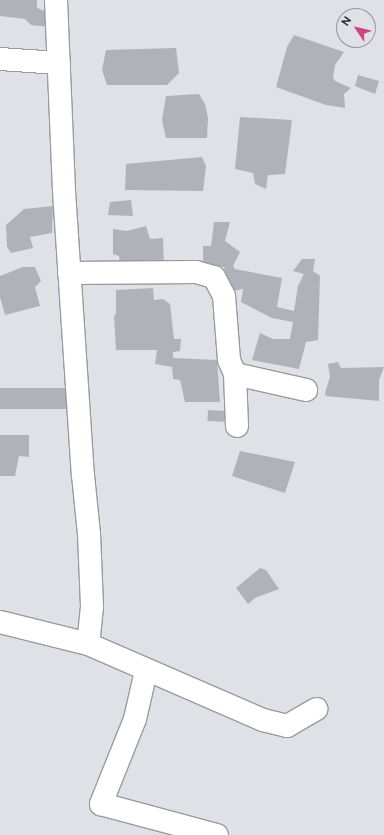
<!DOCTYPE html>
<style>
body{margin:0}
#map{position:relative;width:384px;height:835px;overflow:hidden;background:#dfe1e7;font-family:Raleway,sans-serif}
div>[style]{position:absolute}
[style*='--x']{left:calc(var(--x)*1px);top:calc(var(--y)*1px);width:calc(var(--w)*1px);rotate:calc(var(--a)*1deg)}
.building>*{inset:0;background:#b0b2b9;transform-origin:0 0}
.roads{filter:drop-shadow(1px 0 #989ba0) drop-shadow(-1px 0 #989ba0) drop-shadow(0 1px #989ba0) drop-shadow(0 -1px #989ba0)}
.minor>*{height:22px;margin:-11px;padding:0 11px;transform-origin:11px;border-radius:11px;background:#fff}
span{translate:-50% -50%;white-space:nowrap;text-align:center;line-height:1.15;-webkit-text-stroke:4px #dfe1e7;paint-order:stroke}
.north{position:absolute;left:336px;top:8px;width:40px;height:40px;box-sizing:border-box;background:#dfe1e7;border:1px solid #97989d;border-radius:50%;rotate:305deg;font-size:11px;font-weight:700;line-height:16px;text-align:center;color:#2a2b2e}
.north::after{content:'';display:block;margin:auto;width:14px;height:18px;background:#cc4687;clip-path:polygon(50% 0,100% 100%,50% 72%,0 100%)}
</style>
<div id="map">
<div class="building">
<i style="clip-path:polygon(0 0,37px 0,37px 8px,50px 13px,50px 27px,31px 25px,25px 19px,0 16px)"></i>
<i style="clip-path:polygon(294px 35px,344px 52px,335px 65px,333px 78px,335px 81px,351px 88px,344px 94px,345px 108px,326px 105px,276px 87px,287px 47px)"></i>
<i style="clip-path:polygon(176px 48px,179px 73px,167px 85px,107px 85px,102px 70px,106px 50px)"></i>
<i style="clip-path:polygon(358px 75px,379px 81px,375px 94px,355px 86px)"></i>
<i style="clip-path:polygon(199px 94px,205px 104px,208px 118px,207px 138px,166px 138px,162px 120px,166px 96px)"></i>
<i style="clip-path:polygon(240px 117px,292px 120px,285px 174px,268px 175px,266px 189px,255px 184px,253px 173px,235px 169px)"></i>
<i style="clip-path:polygon(202px 157px,206px 166px,203px 191px,125px 190px,126px 164px)"></i>
<i style="clip-path:polygon(131px 200px,133px 216px,108px 215px,110px 202px)"></i>
<i style="clip-path:polygon(53px 206px,52px 233px,30px 237px,33px 248px,11px 253px,7px 247px,6px 225px,24px 209px)"></i>
<i style="clip-path:polygon(214px 222px,230px 222px,225px 241px,240px 252px,233px 266px,235px 269px,282px 278px,277px 307px,294px 311px,298px 286px,304px 274px,293px 271px,302px 259px,315px 259px,313px 271px,320px 276px,318px 340px,306px 342px,299px 369px,252px 360px,260px 333px,273px 339px,290px 339px,293px 322px,272px 318px,241px 302px,243px 289px,232px 291px,227px 285px,224px 267px,203px 264px,203px 246px,211px 246px)"></i>
<i style="clip-path:polygon(146px 226px,150px 239px,163px 238px,164px 266px,120px 265px,119px 256px,113px 254px,113px 229px,127px 231px)"></i>
<i style="clip-path:polygon(23px 267px,35px 267px,41px 281px,35px 287px,40px 306px,5px 315px,0 297px,0 276px)"></i>
<i style="clip-path:polygon(153px 288px,154px 300px,163px 299px,170px 304px,174px 339px,181px 339px,180px 351px,173px 352px,173px 358px,217px 360px,220px 402px,185px 402px,180px 380px,173px 379px,172px 367px,155px 364px,157px 350px,116px 350px,114px 316px,116px 314px,116px 290px)"></i>
<i style="clip-path:polygon(338px 362px,341px 368px,384px 367px,379px 380px,379px 401px,326px 396px,325px 393px,330px 377px,328px 364px)"></i>
<i style="left:0;top:388px;width:73px;height:21px"></i>
<i style="left:208px;top:410px;width:17px;height:11px;rotate:3deg"></i>
<i style="clip-path:polygon(0 435px,29px 435px,29px 457px,19px 456px,15px 476px,0 476px)"></i>
<i style="clip-path:polygon(240px 451px,295px 462px,285px 493px,232px 476px)"></i>
<i style="clip-path:polygon(260px 568px,266px 570px,279px 589px,255px 598px,248px 604px,236px 588px)"></i>
</div>
<div class="roads">
<div class="minor">
<i style="--x:56;--y:0;--w:191;--a:87.6"></i>
<i style="--x:64;--y:191;--w:285;--a:86.2"></i>
<i style="--x:83;--y:475;--w:59;--a:84.2"></i>
<i style="--x:89;--y:534;--w:73;--a:87.6"></i>
<i style="--x:92;--y:607;--w:37;--a:96"></i>
<i style="--x:0;--y:59;--w:59;--a:3.9"></i>
<i style="--x:69;--y:273;--w:127;--a:-0.5"></i>
<i style="--x:196;--y:272;--w:19;--a:16"></i>
<i style="--x:214;--y:277;--w:21;--a:62"></i>
<i style="--x:224;--y:296;--w:64;--a:85.5"></i>
<i style="--x:229;--y:360;--w:15;--a:67"></i>
<i style="--x:235;--y:374;--w:73;--a:12.7"></i>
<i style="--x:235;--y:374;--w:52;--a:87.8"></i>
<i style="--x:0;--y:622;--w:91;--a:14"></i>
<i style="--x:88;--y:644;--w:191;--a:23.5"></i>
<i style="--x:263;--y:720;--w:25;--a:14"></i>
<i style="--x:287;--y:726;--w:34;--a:-30"></i>
<i style="--x:146;--y:671;--w:49;--a:102.9"></i>
<i style="--x:135;--y:719;--w:92;--a:111.8"></i>
<i style="--x:101;--y:804;--w:120;--a:15"></i>
</div>
</div>
<div class="north">N</div>
</div>
